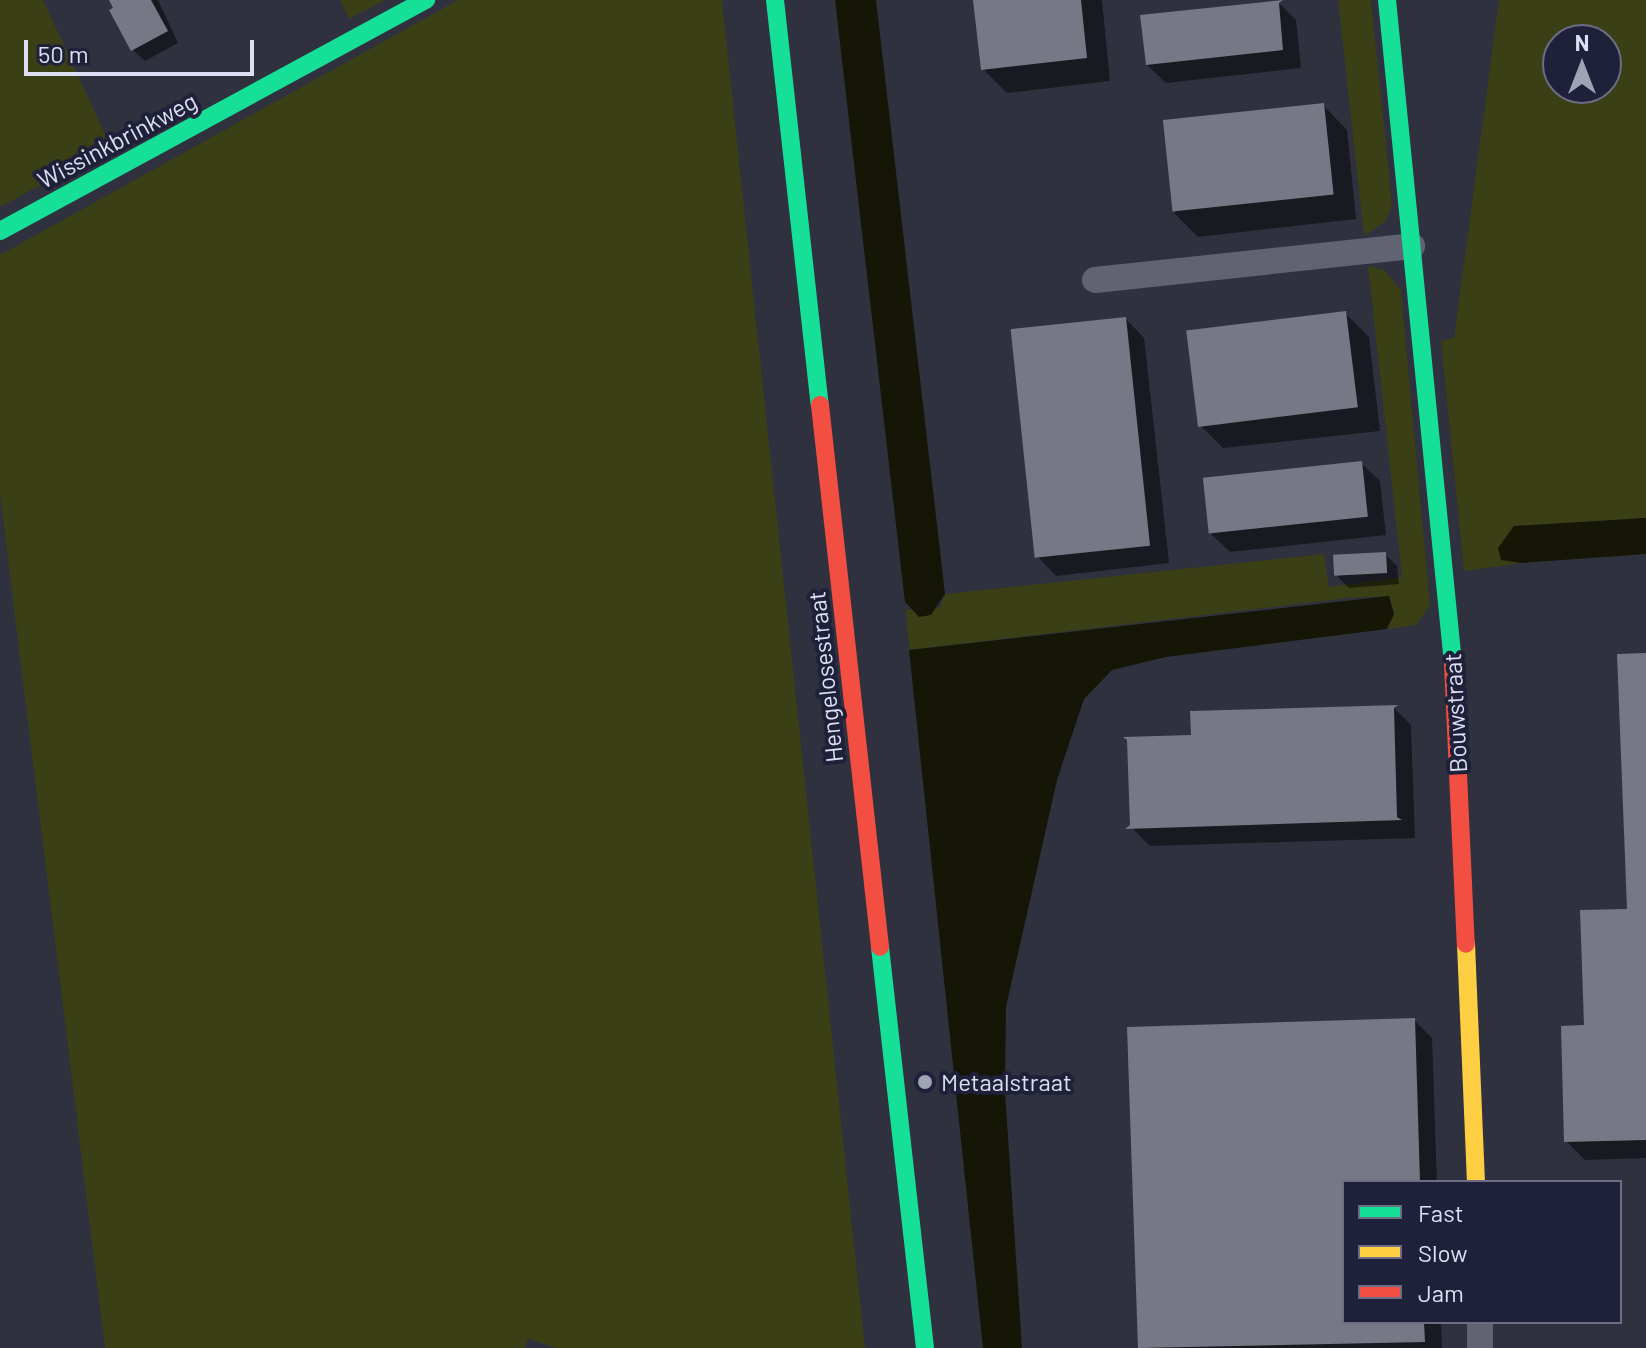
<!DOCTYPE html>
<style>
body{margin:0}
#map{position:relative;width:1646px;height:1348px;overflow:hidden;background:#2f313f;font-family:Barlow,sans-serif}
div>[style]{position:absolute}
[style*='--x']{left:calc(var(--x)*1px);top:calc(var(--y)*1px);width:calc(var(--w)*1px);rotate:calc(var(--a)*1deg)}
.green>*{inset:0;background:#3b3f16}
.water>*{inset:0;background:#151606}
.shadow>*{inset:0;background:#0007}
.building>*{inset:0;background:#767885;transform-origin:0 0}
.street>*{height:26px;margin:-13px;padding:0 13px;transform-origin:13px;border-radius:13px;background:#616272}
.fast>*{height:18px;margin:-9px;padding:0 9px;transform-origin:9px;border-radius:9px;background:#16e098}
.slow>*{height:18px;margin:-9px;padding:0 9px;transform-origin:9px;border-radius:9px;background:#ffcf43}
.jam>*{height:18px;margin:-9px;padding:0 9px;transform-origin:9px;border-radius:9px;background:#f24e42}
.dots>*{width:22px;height:22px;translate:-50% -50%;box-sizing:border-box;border:4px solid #1f213b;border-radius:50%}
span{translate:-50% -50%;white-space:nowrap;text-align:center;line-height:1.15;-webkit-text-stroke:8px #1f213b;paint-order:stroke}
.street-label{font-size:24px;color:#dde0f2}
.poi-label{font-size:24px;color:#dde0f2}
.left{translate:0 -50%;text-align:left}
.legend{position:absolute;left:1342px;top:1180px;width:280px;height:144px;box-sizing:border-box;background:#1f213b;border:2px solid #6b6d84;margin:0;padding:10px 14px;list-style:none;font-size:24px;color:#dde0f2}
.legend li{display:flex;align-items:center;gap:16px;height:40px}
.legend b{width:40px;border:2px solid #6b6d84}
.north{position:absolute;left:1542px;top:24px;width:80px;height:80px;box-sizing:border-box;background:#1f213b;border:2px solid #6b6d84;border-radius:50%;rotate:0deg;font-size:22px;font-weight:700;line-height:32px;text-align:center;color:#dde0f2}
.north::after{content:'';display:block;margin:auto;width:28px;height:36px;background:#a0a3b3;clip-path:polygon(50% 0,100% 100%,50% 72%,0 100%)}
.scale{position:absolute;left:24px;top:40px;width:230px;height:36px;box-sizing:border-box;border:4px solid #dde0f2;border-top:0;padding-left:10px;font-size:24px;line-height:28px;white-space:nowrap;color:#dde0f2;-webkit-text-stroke:6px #1f213b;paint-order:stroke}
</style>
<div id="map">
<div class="green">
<i style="clip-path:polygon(0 0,43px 0,111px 147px,0 207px)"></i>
<i style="clip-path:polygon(340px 0,385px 0,349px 19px)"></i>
<i style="clip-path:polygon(458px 0,722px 0,865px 1348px,557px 1348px,528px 1339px,525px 1348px,105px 1348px,0 495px,0 255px)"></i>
<i style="clip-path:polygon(1338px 0,1371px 0,1392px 204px,1386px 221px,1364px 236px)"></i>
<i style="clip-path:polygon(evenodd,1499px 0,1646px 0,1646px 518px,1514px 526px,1501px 560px,1522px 563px,1464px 571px,1441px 341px,1454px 338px,1499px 0,1558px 40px,1606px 40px,1606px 88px,1558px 88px,1558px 40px)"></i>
<i style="clip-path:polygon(1368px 266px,1384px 270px,1401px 290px,1430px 606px,1416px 625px,1387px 629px,1394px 614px,1389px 596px,1348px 598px,909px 650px,905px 602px,907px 610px,940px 607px,945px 594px,1324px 554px,1329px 587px,1402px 577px)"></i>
</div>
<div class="water">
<i style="clip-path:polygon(835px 0,876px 0,945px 594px,931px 615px,919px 617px,905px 602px)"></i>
<i style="clip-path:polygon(1646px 518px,1646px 554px,1522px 563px,1501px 560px,1498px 548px,1514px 526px)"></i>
<i style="clip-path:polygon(1389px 596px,1394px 614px,1387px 629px,1166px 657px,1112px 670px,1084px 699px,1057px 780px,1006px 1007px,1005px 1092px,1022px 1348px,983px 1348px,909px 650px)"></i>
</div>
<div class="shadow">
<i style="clip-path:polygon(110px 0,158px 0,178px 43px,145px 61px,133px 50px)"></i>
<i style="clip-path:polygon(975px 0,1102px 0,1110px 81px,1007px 93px,983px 69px)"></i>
<i style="clip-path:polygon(1278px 2px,1296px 20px,1301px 68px,1166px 83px,1147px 65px)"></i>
<i style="clip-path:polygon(1323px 105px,1347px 130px,1356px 219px,1198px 237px,1174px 213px)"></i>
<i style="clip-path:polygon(1345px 313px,1369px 337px,1380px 431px,1223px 448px,1199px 424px)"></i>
<i style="clip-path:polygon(1126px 319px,1144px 338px,1169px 563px,1056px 576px,1038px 557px)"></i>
<i style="clip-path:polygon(1361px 463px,1380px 481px,1386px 535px,1230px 552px,1211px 534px)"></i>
<i style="clip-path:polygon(1385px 554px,1397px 566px,1399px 584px,1349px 588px,1337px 576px)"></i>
<i style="clip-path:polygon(1646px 655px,1646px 1158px,1585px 1160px,1566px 1141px,1586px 1027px,1629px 911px)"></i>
<i style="clip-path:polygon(1393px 707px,1411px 725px,1415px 838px,1150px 846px,1132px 828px,1193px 737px)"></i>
<i style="clip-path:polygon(1414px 1020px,1432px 1038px,1437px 1182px,1344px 1182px,1344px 1322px,1441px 1322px,1442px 1348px,1140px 1348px,1129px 1029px)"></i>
</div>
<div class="building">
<i style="clip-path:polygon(109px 0,151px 0,168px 31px,131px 51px,109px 10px,113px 8px)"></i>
<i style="clip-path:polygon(973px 0,1081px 0,1087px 58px,981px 70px)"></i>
<i style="clip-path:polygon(1283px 0,1279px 3px,1283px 50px,1146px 65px,1140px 15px)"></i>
<i style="left:1324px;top:103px;width:92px;height:162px;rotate:84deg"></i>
<i style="left:1346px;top:311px;width:97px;height:161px;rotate:83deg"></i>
<i style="left:1126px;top:317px;width:230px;height:116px;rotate:84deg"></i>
<i style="left:1362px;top:461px;width:56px;height:160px;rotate:84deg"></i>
<i style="left:1386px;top:552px;width:21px;height:53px;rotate:87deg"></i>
<i style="clip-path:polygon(1646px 653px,1646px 1140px,1564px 1142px,1561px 1026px,1584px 1025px,1580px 910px,1627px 909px,1617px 654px)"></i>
<i style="clip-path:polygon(1398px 705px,1394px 708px,1397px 817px,1402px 820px,1125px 829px,1130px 825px,1127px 740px,1123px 737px,1191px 735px,1190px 711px)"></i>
<i style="clip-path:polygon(1415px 1018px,1420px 1182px,1344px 1182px,1344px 1322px,1424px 1322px,1425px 1342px,1138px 1348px,1127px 1027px)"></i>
</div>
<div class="street">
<i style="--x:1095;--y:280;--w:319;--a:-6.1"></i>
<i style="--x:1480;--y:1322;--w:26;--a:90"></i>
</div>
<div class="fast">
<i style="--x:775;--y:0;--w:407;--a:83.7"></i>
<i style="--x:1387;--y:0;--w:666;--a:84.32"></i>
<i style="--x:0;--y:231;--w:485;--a:-28.5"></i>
<i style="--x:880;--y:947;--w:404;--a:83.6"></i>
</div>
<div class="slow">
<i style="--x:1466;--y:944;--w:238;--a:87.6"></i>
</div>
<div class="jam">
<i style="--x:820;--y:405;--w:545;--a:83.68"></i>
<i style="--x:1453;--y:663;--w:281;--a:87.4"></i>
</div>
<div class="dots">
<i style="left:925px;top:1082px;background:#a0a3b3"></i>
</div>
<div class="street-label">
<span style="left:117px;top:140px;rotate:-28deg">Wissinkbrinkweg</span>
<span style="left:825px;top:677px;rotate:-96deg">Hengelosestraat</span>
<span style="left:1455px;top:713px;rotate:-93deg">Bouwstraat</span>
</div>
<div class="poi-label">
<span class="left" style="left:941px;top:1082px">Metaalstraat</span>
</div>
<ul class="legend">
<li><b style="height:10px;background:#16e098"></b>Fast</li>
<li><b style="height:10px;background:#ffcf43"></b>Slow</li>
<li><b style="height:10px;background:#f24e42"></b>Jam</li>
</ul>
<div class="north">N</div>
<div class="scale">50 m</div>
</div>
